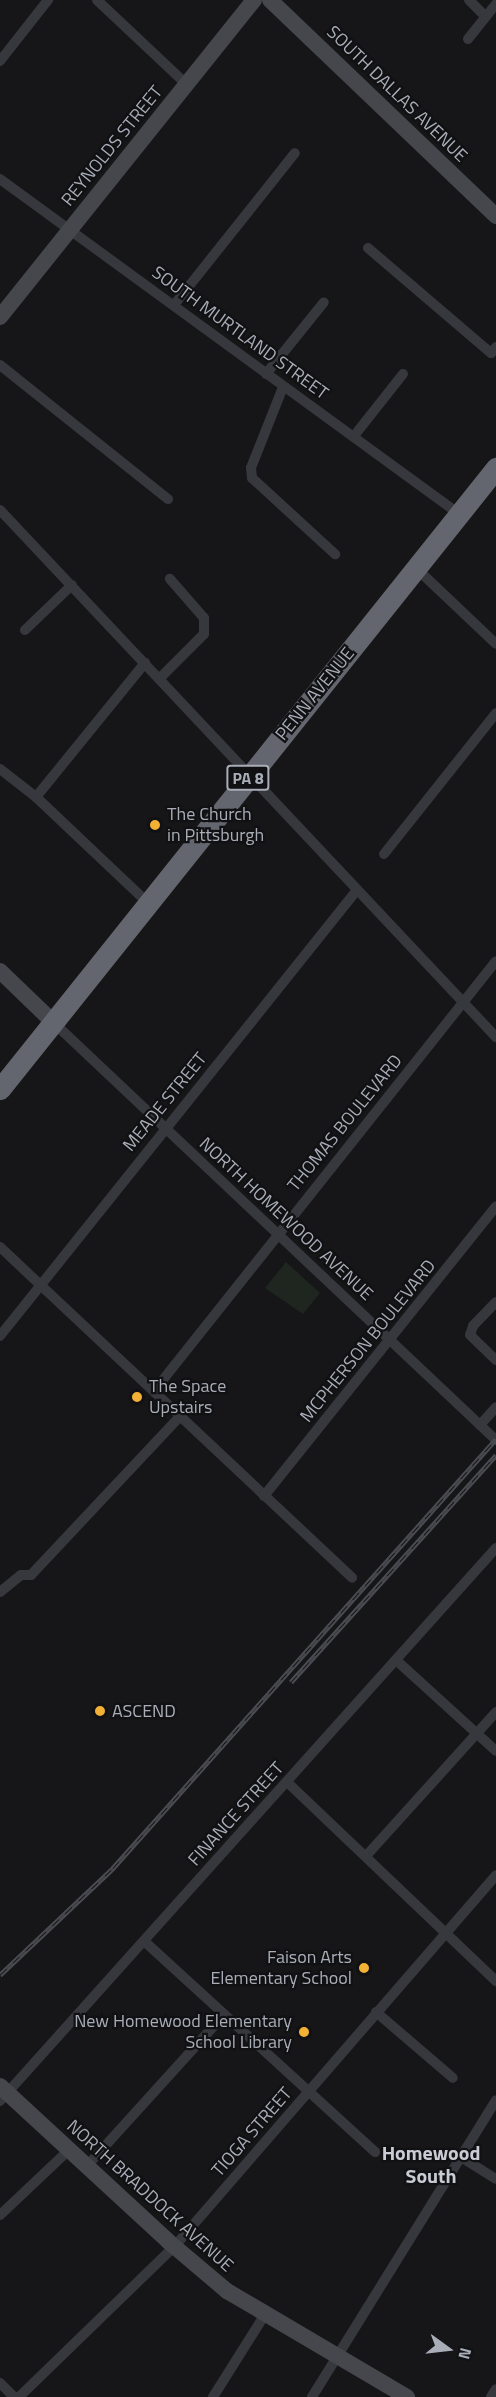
<!DOCTYPE html>
<style>
body{margin:0}
#map{position:relative;width:496px;height:2397px;overflow:hidden;background:#161618;font-family:"Titillium Web",sans-serif}
div>[style]{position:absolute}
[style*='--x']{left:calc(var(--x)*1px);top:calc(var(--y)*1px);width:calc(var(--w)*1px);rotate:calc(var(--a)*1deg)}
.green>*{inset:0;background:#1e261f}
.street>*{height:10px;margin:-5px;padding:0 5px;transform-origin:5px;border-radius:5px;background:#37383d}
.secondary>*{height:16px;margin:-8px;padding:0 8px;transform-origin:8px;border-radius:8px;background:#45474d}
.highway>*{height:21px;margin:-10.5px;padding:0 10.5px;transform-origin:10.5px;border-radius:10.5px;background:#63666e}
.rail>*{height:5px;margin-top:-2.5px;transform-origin:0;background:repeating-linear-gradient(90deg,#111113 0 9px,#4a4c52 0 18px);box-sizing:border-box;border-block:2px solid #4a4c52}
.dots>*{width:16px;height:16px;translate:-50% -50%;box-sizing:border-box;border:3px solid #111113;border-radius:50%}
span{translate:-50% -50%;white-space:nowrap;text-align:center;line-height:1.15;-webkit-text-stroke:4.5px #111113;paint-order:stroke}
.shield-label span{padding:2px 4px;background:#111113;border:2px solid;border-radius:4px;-webkit-text-stroke-width:0}
.shield-label{font-size:16px;color:#a8adb8;font-weight:700}
.street-label{font-size:18px;color:#a8adb8}
.poi-label{font-size:18px;color:#a8adb8}
.left{translate:0 -50%;text-align:left}
.right{translate:-100% -50%;text-align:right}
.neighbourhood-label{font-size:20px;color:#c9ccd4;font-weight:700}
.north{position:absolute;left:418px;top:2319px;width:60px;height:60px;-webkit-text-stroke:4px #111113;paint-order:stroke;rotate:105deg;font-size:16px;font-weight:700;line-height:24px;text-align:center;color:#a8adb8}
.north::after{content:'';display:block;margin:auto;width:21px;height:27px;background:#a8adb8;clip-path:polygon(50% 0,100% 100%,50% 72%,0 100%)}
</style>
<div id="map">
<div class="green">
<i style="clip-path:polygon(286px 1262px,320px 1293px,303px 1314px,265px 1288px)"></i>
</div>
<div class="street">
<i style="--x:97;--y:0;--w:122;--a:43.3"></i>
<i style="--x:469;--y:0;--w:21;--a:45"></i>
<i style="--x:468;--y:39;--w:45;--a:-51.3"></i>
<i style="--x:0;--y:61;--w:78;--a:-51.8"></i>
<i style="--x:0;--y:179;--w:568;--a:36.12"></i>
<i style="--x:368;--y:248;--w:162;--a:40.5"></i>
<i style="--x:491;--y:353;--w:8;--a:-50"></i>
<i style="--x:174;--y:305;--w:194;--a:-51.5"></i>
<i style="--x:0;--y:365;--w:215;--a:38.6"></i>
<i style="--x:266;--y:374;--w:92;--a:-51.1"></i>
<i style="--x:283;--y:387;--w:87;--a:111.6"></i>
<i style="--x:251;--y:468;--w:10;--a:84"></i>
<i style="--x:252;--y:478;--w:113;--a:42.5"></i>
<i style="--x:354;--y:436;--w:79;--a:-51.7"></i>
<i style="--x:0;--y:510;--w:724;--a:46.74"></i>
<i style="--x:416;--y:568;--w:110;--a:43.5"></i>
<i style="--x:25;--y:630;--w:65;--a:-43.8"></i>
<i style="--x:160;--y:678;--w:62;--a:-45"></i>
<i style="--x:204;--y:634;--w:16;--a:-90"></i>
<i style="--x:204;--y:618;--w:52;--a:-131.1"></i>
<i style="--x:0;--y:769;--w:46;--a:37.9"></i>
<i style="--x:36;--y:797;--w:154;--a:43.4"></i>
<i style="--x:36;--y:797;--w:173;--a:-50.9"></i>
<i style="--x:384;--y:854;--w:180;--a:-51.5"></i>
<i style="--x:53;--y:1022;--w:609;--a:43.34"></i>
<i style="--x:0;--y:1247;--w:483;--a:43.2"></i>
<i style="--x:496;--y:1302;--w:33;--a:134"></i>
<i style="--x:473;--y:1326;--w:9;--a:108"></i>
<i style="--x:470;--y:1335;--w:36;--a:44"></i>
<i style="--x:0;--y:1336;--w:571;--a:-51.32"></i>
<i style="--x:154;--y:1391;--w:549;--a:-51.5"></i>
<i style="--x:480;--y:1425;--w:24;--a:-48"></i>
<i style="--x:264;--y:1496;--w:371;--a:-51.3"></i>
<i style="--x:0;--y:1592;--w:27;--a:-39"></i>
<i style="--x:21;--y:1575;--w:10;--a:0"></i>
<i style="--x:31;--y:1575;--w:219;--a:-46.8"></i>
<i style="--x:396;--y:1660;--w:135;--a:42.3"></i>
<i style="--x:287;--y:1782;--w:289;--a:43.6"></i>
<i style="--x:366;--y:1856;--w:194;--a:-47.9"></i>
<i style="--x:144;--y:1941;--w:313;--a:42.4"></i>
<i style="--x:376;--y:2012;--w:101;--a:40.6"></i>
<i style="--x:0;--y:2101;--w:743;--a:-48.11"></i>
<i style="--x:461;--y:2157;--w:41;--a:32.2"></i>
<i style="--x:86;--y:2167;--w:205;--a:-47.8"></i>
<i style="--x:0;--y:2215;--w:93;--a:-43.3"></i>
<i style="--x:0;--y:2383;--w:20;--a:45"></i>
<i style="--x:19;--y:2397;--w:216;--a:-44.1"></i>
<i style="--x:174;--y:2247;--w:492;--a:-49.1"></i>
<i style="--x:213;--y:2397;--w:99;--a:-57.8"></i>
<i style="--x:312;--y:2397;--w:349;--a:-58.2"></i>
<i style="--x:491;--y:2397;--w:9;--a:-58"></i>
</div>
<div class="secondary">
<i style="--x:270;--y:0;--w:313;--a:43.7"></i>
<i style="--x:0;--y:317;--w:406;--a:-51.3"></i>
<i style="--x:0;--y:971;--w:74;--a:43.9"></i>
<i style="--x:0;--y:2086;--w:230;--a:42.7"></i>
<i style="--x:169;--y:2242;--w:76;--a:40.2"></i>
<i style="--x:227;--y:2291;--w:209;--a:30.5"></i>
</div>
<div class="highway">
<i style="--x:0;--y:1089;--w:795;--a:-51.39"></i>
</div>
<div class="rail">
<i style="--x:291;--y:1682;--w:306;--a:-47.9"></i>
<i style="--x:0;--y:1975;--w:156;--a:-43.4"></i>
<i style="--x:113;--y:1868;--w:575;--a:-48.24"></i>
</div>
<div class="dots">
<i style="left:155px;top:825px;background:#f2b134"></i>
<i style="left:137px;top:1397px;background:#f2b134"></i>
<i style="left:100px;top:1711px;background:#f2b134"></i>
<i style="left:364px;top:1968px;background:#f2b134"></i>
<i style="left:304px;top:2032px;background:#f2b134"></i>
</div>
<div class="shield-label">
<span style="left:248px;top:778px">PA 8</span>
</div>
<div class="street-label">
<span style="left:397px;top:94px;rotate:44deg">SOUTH DALLAS AVENUE</span>
<span style="left:112px;top:146px;rotate:-51deg">REYNOLDS STREET</span>
<span style="left:240px;top:333px;rotate:36deg">SOUTH MURTLAND STREET</span>
<span style="left:315px;top:694px;rotate:-51deg">PENN AVENUE</span>
<span style="left:165px;top:1102px;rotate:-51deg">MEADE STREET</span>
<span style="left:345px;top:1123px;rotate:-51deg">THOMAS BOULEVARD</span>
<span style="left:286px;top:1219px;rotate:43deg">NORTH HOMEWOOD AVENUE</span>
<span style="left:368px;top:1341px;rotate:-51deg">MCPHERSON BOULEVARD</span>
<span style="left:236px;top:1814px;rotate:-48deg">FINANCE STREET</span>
<span style="left:252px;top:2132px;rotate:-49deg">TIOGA STREET</span>
<span style="left:150px;top:2196px;rotate:42deg">NORTH BRADDOCK AVENUE</span>
</div>
<div class="poi-label">
<span class="left" style="left:167px;top:825px">The Church<br>in Pittsburgh</span>
<span class="left" style="left:149px;top:1397px">The Space<br>Upstairs</span>
<span class="left" style="left:112px;top:1711px">ASCEND</span>
<span class="right" style="left:352px;top:1968px">Faison Arts<br>Elementary School</span>
<span class="right" style="left:292px;top:2032px">New Homewood Elementary<br>School Library</span>
</div>
<div class="neighbourhood-label">
<span style="left:431px;top:2164px">Homewood<br>South</span>
</div>
<div class="north">N</div>
</div>
